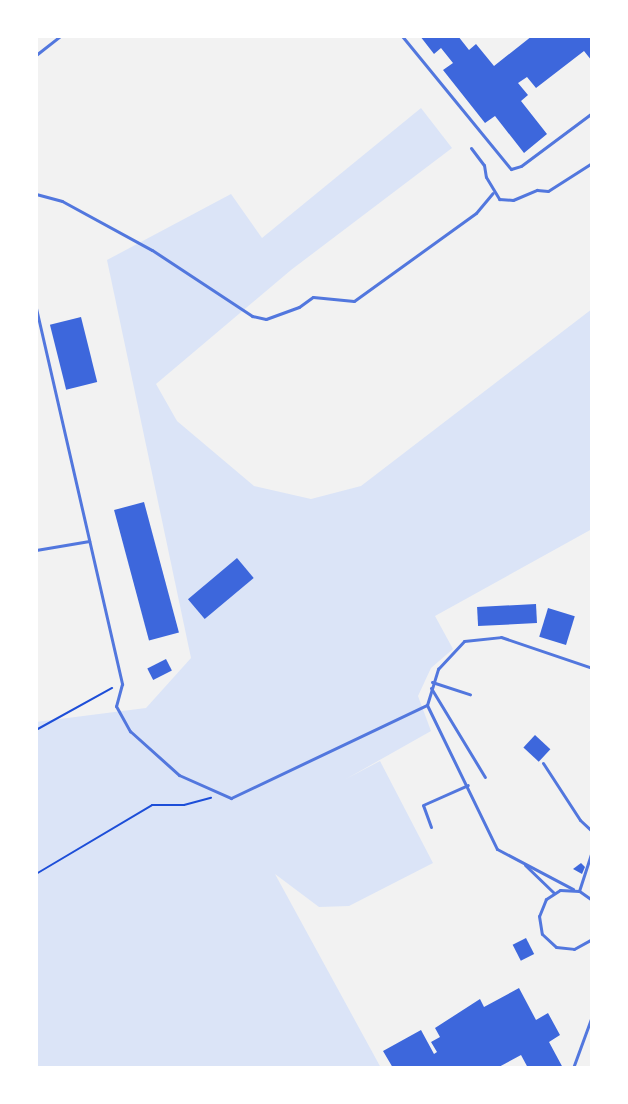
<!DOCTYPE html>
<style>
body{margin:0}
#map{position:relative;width:628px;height:1104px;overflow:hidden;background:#f2f2f2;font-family:"DejaVu Sans",sans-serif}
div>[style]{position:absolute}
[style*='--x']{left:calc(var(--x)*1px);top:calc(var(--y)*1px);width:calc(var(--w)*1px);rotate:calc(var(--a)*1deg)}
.green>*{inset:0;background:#dbe4f7}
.building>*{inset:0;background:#3d67dc;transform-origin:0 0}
.path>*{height:2px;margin:-1px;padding:0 1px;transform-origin:1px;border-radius:1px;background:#1d4ed8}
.service>*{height:3px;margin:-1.5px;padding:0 1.5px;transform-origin:1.5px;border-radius:1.5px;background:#5277de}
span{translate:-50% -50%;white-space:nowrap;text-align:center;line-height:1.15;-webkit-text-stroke:5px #fff;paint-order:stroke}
.frame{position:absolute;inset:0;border:38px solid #fff;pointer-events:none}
</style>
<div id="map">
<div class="green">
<i style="clip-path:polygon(421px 108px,452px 148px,291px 270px,156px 384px,177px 421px,254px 486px,311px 499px,361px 486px,592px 309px,592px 529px,435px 616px,453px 649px,431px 668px,418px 696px,431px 731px,346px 779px,380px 761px,433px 863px,349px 906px,319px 907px,275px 874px,381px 1068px,36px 1068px,36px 722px,146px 708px,191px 658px,107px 260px,231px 194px,262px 238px)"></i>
</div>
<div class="building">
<i style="clip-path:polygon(420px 36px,458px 36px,469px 50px,476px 44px,494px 66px,532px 36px,592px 36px,592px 61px,584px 51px,536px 88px,527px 77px,518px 83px,528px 95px,521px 101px,547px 134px,524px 153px,495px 116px,485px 123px,443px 70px,453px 63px,441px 48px,434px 54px)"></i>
<i style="left:81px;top:317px;width:67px;height:32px;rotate:76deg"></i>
<i style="left:144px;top:502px;width:135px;height:31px;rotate:75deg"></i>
<i style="left:237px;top:558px;width:26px;height:64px;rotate:50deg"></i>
<i style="left:536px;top:604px;width:19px;height:59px;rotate:87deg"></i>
<i style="left:548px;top:608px;width:28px;height:30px;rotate:17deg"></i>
<i style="left:166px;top:659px;width:13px;height:21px;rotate:63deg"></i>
<i style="left:535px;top:735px;width:21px;height:17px;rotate:43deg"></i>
<i style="clip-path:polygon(581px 863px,585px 867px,582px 874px,573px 869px)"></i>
<i style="left:526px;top:938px;width:18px;height:15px;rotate:63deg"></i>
<i style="clip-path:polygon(519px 988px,536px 1020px,548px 1013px,560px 1035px,549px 1042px,563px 1068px,528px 1068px,521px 1055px,497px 1068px,393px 1068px,383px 1051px,421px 1030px,434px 1054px,437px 1052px,431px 1042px,440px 1037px,435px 1028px,480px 999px,484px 1007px)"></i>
</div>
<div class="path">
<i style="--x:36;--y:730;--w:87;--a:-28.9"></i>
<i style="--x:36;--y:874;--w:135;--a:-30.7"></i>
<i style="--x:152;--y:805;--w:32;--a:0"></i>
<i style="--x:184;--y:805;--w:28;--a:-15"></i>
</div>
<div class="service">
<i style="--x:402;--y:36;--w:172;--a:50.7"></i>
<i style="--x:511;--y:169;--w:10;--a:-17"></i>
<i style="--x:521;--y:166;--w:89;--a:-36.7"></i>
<i style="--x:36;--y:55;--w:31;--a:-38"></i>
<i style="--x:471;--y:148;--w:21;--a:53"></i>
<i style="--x:484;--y:165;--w:12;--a:81"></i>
<i style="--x:486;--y:177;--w:26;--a:59"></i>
<i style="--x:499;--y:199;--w:14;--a:4"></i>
<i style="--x:513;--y:200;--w:26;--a:-23"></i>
<i style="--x:537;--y:190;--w:11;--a:5"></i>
<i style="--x:548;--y:191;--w:52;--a:-32.5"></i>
<i style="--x:36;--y:153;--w:17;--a:90"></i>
<i style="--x:36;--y:194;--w:27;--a:15"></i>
<i style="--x:62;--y:201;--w:102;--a:28.6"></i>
<i style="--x:152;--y:250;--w:120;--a:33.4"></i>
<i style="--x:252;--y:316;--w:14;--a:12"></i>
<i style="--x:266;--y:319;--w:35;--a:-20"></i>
<i style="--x:299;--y:307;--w:17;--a:-36"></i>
<i style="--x:313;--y:297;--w:41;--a:5.6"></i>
<i style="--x:354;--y:301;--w:150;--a:-35.8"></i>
<i style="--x:476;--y:213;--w:26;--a:-50"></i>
<i style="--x:36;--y:308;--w:386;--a:77.1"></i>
<i style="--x:122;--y:684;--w:23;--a:105"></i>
<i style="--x:116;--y:706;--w:29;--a:61"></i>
<i style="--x:130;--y:731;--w:66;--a:41.9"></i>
<i style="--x:179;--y:775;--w:57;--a:23.9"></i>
<i style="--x:231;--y:798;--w:217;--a:-25.4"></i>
<i style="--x:427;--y:705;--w:38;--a:-73"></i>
<i style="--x:438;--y:669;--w:38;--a:-47"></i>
<i style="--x:464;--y:641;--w:37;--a:-6"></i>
<i style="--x:501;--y:637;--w:96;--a:18.8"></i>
<i style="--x:36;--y:550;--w:54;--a:-9.6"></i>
<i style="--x:592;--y:675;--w:27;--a:90"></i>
<i style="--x:432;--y:682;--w:40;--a:18"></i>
<i style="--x:431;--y:688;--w:104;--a:58.8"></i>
<i style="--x:427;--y:705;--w:160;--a:64.1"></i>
<i style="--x:497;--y:849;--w:86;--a:27.8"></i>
<i style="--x:543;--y:763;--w:68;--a:57"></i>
<i style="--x:580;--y:820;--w:16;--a:43"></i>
<i style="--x:431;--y:827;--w:23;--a:-110"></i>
<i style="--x:423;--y:805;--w:49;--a:-24"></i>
<i style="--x:525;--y:865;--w:40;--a:44"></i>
<i style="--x:579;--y:891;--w:42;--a:-72"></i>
<i style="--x:592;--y:900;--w:16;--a:-145"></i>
<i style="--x:579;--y:891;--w:19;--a:-177"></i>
<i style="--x:560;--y:890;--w:17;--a:147"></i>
<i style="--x:546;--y:899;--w:18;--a:112"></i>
<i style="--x:539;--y:916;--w:18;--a:81"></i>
<i style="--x:542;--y:934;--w:19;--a:43"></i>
<i style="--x:556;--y:947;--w:18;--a:6"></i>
<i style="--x:574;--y:949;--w:21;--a:-29"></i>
<i style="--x:573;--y:1068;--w:55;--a:-69.9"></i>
</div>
<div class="frame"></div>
</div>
